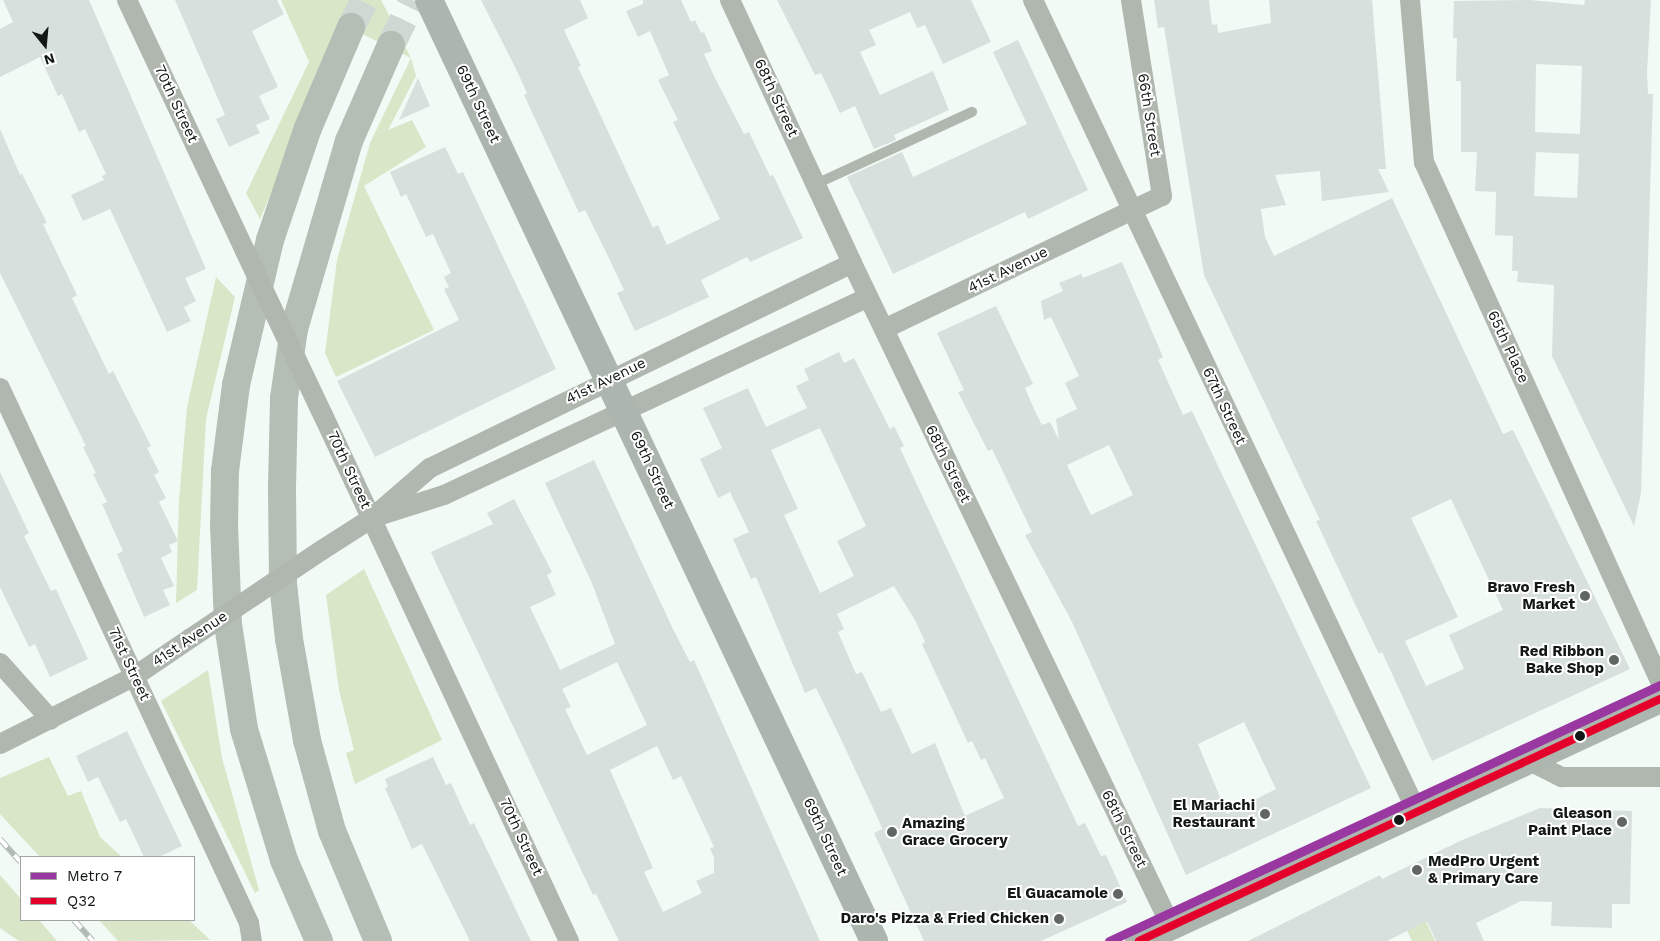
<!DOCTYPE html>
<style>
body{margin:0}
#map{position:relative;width:1660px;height:941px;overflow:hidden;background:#f1faf5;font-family:"Work Sans",sans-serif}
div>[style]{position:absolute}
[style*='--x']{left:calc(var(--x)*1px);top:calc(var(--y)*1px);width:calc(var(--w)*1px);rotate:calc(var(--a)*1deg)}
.green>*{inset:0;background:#d9e6c8}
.building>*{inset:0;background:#d8e0dd}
.highway-tunnel>*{height:28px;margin-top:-14px;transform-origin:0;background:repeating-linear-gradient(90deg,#d0d8d3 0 28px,transparent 0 42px)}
.lane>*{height:10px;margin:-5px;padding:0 5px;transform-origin:5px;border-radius:5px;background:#afb7ae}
.street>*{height:20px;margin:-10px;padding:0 10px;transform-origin:10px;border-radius:10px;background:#afb7ae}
.secondary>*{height:28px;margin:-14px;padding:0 14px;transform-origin:14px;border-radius:14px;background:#acb5ae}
.highway>*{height:28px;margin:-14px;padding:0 14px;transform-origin:14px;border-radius:14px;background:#b5beb5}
.rail>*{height:5.5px;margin-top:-2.75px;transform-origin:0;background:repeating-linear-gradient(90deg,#fff 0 11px,#b1b9b4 0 22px);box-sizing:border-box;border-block:1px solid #b1b9b4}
.street-bridge>*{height:20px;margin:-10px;padding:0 10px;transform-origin:10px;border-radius:10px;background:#afb7ae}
.bus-1>*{height:8px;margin:-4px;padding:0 4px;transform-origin:4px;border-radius:4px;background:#e4002b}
.metro-1>*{height:9px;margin:-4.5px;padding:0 4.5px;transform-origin:4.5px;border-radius:4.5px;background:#9a38a1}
.dots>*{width:14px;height:14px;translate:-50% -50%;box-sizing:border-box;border:2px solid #fff;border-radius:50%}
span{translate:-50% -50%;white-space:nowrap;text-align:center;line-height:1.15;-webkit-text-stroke:4px #fff;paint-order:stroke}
.street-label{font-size:15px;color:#121815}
.poi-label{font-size:15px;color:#121815;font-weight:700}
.right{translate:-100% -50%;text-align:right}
.left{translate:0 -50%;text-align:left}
.legend{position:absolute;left:20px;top:856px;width:175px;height:65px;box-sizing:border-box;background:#fff;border:1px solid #a0a3a1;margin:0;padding:6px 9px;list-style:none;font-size:15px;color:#121815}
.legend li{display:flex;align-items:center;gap:10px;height:25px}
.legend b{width:25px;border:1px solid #a0a3a1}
.north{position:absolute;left:20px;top:20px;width:50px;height:50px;-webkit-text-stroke:4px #fff;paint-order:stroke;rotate:163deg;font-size:14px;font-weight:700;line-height:20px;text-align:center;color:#121815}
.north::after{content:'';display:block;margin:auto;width:18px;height:22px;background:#121815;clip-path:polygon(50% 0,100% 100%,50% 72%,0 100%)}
</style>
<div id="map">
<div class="green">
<i style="clip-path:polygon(281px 0,381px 0,411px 58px,416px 76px,388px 130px,412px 120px,426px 147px,364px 186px,434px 330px,336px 377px,325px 353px,337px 260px,370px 143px,411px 58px,344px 25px,260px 219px,246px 193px,309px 62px)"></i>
<i style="clip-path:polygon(216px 277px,235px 297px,206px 419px,197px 590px,176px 603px,179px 500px,187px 407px)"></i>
<i style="clip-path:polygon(364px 569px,442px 740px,355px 784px,346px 753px,354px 750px,339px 690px,326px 595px)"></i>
<i style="clip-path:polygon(208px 670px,222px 758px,259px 890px,255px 893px,161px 701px)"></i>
<i style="clip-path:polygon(49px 757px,68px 796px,81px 791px,100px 837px,122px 857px,40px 857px,0 814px,0 778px)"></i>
<i style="clip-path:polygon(0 875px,21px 899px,21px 920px,39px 920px,57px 941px,19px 941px,0 928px)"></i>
<i style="clip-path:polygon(1405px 875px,1435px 941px,1412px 941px,1385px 884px)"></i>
<i style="clip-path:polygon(99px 920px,189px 920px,210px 940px,118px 941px)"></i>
</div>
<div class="building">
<i style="clip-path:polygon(3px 0,89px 0,206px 269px,185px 278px,196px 301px,184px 307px,191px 321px,167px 332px,110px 209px,83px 221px,71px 195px,104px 180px,102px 176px,106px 174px,85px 129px,79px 132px,62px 94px,58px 96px,40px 57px,0 77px,0 29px,13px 22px)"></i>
<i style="clip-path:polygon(175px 0,277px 0,284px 14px,252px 31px,278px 87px,259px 96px,270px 119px,256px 125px,260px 133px,229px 147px,216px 119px,225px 115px)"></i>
<i style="clip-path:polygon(481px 0,580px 0,588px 18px,564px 30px,581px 66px,578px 67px,653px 228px,658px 225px,667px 245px,720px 219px,673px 122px,678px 120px,658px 80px,669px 75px,650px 31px,638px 37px,626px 11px,643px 4px,643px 0,681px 0,691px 22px,695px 20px,701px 33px,704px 32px,712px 51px,704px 54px,714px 76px,744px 134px,749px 132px,770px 176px,773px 175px,803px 238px,750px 262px,747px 257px,701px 280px,709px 297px,635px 331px,617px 293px,624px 290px,606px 252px,585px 210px,579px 213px,524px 95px,527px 93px,517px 71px)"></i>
<i style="clip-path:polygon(777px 0,971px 0,991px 42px,943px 64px,925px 25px,917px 28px,910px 12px,869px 30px,876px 45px,860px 52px,880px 95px,933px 71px,949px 110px,894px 135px,896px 140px,874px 149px,855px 106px,840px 113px,821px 73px,815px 75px)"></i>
<i style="clip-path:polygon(evenodd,1154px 0,1209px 0,1212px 25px,1217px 24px,1218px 33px,1271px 23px,1269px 0,1372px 0,1386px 169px,1378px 169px,1389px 192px,1322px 201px,1320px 171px,1275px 175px,1286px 205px,1261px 209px,1265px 237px,1274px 256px,1392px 198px,1503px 434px,1513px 430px,1630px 669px,1432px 761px,1382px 652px,1379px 654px,1355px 604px,1316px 521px,1320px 520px,1204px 275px,1164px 27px,1158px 28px,1154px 0,1451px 499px,1503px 610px,1449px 635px,1464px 669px,1426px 686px,1405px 641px,1458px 617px,1411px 518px,1451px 499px)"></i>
<i style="clip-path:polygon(evenodd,1530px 0,1584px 5px,1585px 0,1651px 0,1647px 73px,1648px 94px,1653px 94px,1641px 493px,1634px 526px,1552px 356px,1554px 285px,1517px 282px,1518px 271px,1512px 271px,1513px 236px,1495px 235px,1496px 192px,1475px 191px,1477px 152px,1461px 152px,1461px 81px,1456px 81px,1457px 38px,1453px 38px,1454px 1px,1530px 0,1536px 64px,1582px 66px,1580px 134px,1535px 132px,1536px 64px,1530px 0,1536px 152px,1579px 154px,1577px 198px,1534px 196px,1536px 152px)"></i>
<i style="clip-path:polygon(1018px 40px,1088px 190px,1028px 219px,1025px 212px,893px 274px,847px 177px,902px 152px,913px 177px,1027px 124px,993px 52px)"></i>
<i style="clip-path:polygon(418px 78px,430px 106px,399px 120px)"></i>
<i style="clip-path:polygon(0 129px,20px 175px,22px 174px,47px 223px,43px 224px,77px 295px,72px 298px,109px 374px,113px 371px,151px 446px,147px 448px,159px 472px,154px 475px,166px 498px,159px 502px,178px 541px,169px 545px,172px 552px,161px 558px,174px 586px,163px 590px,170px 605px,144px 617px,117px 554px,123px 551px,102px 504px,107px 502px,93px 474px,96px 473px,83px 447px,86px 446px,0 273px)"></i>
<i style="clip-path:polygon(445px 147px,458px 174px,463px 172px,556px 369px,375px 457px,337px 381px,459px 320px,444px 289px,449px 287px,444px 277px,451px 273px,433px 234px,426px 237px,406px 194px,401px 197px,390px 172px)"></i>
<i style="clip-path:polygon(evenodd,1122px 262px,1163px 357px,1158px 360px,1183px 415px,1192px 411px,1371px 788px,1186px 875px,1072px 622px,1025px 535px,1032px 532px,992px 449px,988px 451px,958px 392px,964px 390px,937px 333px,996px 306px,1033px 384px,1025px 388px,1034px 409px,1042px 425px,1050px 422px,1059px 440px,1056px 419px,1077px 409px,1065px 383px,1079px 376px,1051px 317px,1044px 320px,1041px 301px,1063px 291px,1059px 283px,1081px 274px,1083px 278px,1122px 262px,1109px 445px,1133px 495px,1091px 515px,1067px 465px,1109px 445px,1122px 262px,1244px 722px,1276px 789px,1227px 814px,1198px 744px,1244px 722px)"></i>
<i style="clip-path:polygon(evenodd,839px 352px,844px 363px,854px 358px,890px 429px,894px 426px,904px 446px,900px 448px,925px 502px,1078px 826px,1085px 823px,1101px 856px,1106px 855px,1127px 902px,1041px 941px,924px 941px,874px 833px,882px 829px,880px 823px,838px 733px,816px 688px,805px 693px,756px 577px,751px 579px,733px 539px,749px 532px,730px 492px,718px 498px,700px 459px,722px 448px,703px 408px,748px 388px,766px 427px,807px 408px,796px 386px,809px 380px,804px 369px,839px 352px,820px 428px,866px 526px,837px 541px,854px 576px,820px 593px,784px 515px,798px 509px,771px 450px,820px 428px,839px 352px,894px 586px,916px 622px,925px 642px,922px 644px,968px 743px,972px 741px,981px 760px,985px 758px,1004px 798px,965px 816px,935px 743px,912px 754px,891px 708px,881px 712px,862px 672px,856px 674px,838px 632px,844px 629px,837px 614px,894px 586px)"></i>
<i style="clip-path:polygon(evenodd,594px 460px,673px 629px,690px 662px,694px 660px,820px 941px,619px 941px,596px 894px,593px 895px,440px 572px,431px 552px,493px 524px,487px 513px,514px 499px,552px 572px,547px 575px,556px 595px,530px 607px,560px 670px,615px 644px,591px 581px,545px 483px,594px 460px,617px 662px,647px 725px,587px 755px,565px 709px,571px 707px,562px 689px,617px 662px,594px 460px,657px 746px,673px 780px,681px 776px,714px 847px,710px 848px,714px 858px,714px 873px,696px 881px,702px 893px,663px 912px,644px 872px,653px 868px,610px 770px,657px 746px)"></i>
<i style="clip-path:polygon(0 472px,29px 533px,24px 536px,51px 591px,56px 589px,88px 659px,50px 677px,35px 644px,29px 647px,0 587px)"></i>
<i style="clip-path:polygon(127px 731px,182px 846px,159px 857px,144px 857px,126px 819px,120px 822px,98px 777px,88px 782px,76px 756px)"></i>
<i style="clip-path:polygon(433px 757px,446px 785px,451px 783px,470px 825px,474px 823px,531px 941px,470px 941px,422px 844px,412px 849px,385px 788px,388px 787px,385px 779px)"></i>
<i style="clip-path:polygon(1540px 808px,1632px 811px,1630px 904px,1612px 904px,1612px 928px,1551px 926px,1552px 902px,1521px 901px,1476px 923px,1484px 941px,1436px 941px,1427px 921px,1387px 941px,1248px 941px,1380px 875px,1382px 879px,1460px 841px)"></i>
</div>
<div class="highway-tunnel">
<i style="--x:351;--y:27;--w:30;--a:-63"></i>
<i style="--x:391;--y:45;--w:50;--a:-63.9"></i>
</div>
<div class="lane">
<i style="--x:816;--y:184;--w:172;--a:-24.8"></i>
</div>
<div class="street">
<i style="--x:127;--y:0;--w:277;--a:64.8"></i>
<i style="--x:730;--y:0;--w:290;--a:65.1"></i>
<i style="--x:852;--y:263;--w:736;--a:64.31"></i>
<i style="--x:1033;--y:0;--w:898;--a:64.69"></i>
<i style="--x:1410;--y:0;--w:163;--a:85.1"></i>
<i style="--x:1424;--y:162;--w:570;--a:65.55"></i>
<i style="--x:884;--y:329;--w:308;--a:-25.6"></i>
<i style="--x:1162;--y:196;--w:198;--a:-99"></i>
<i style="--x:0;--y:388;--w:590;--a:65.04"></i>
<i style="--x:249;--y:923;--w:18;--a:81"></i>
<i style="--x:323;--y:415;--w:581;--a:64.94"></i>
<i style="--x:381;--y:515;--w:66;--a:-17.6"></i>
<i style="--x:444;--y:495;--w:468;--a:-25"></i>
<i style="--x:322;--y:550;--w:59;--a:-32.6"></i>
<i style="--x:372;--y:518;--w:77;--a:-40.8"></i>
<i style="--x:430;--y:468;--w:469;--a:-25.9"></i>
<i style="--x:0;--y:663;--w:76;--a:48.2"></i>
<i style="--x:0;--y:744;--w:151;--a:-26.7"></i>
<i style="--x:135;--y:676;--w:68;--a:-34.2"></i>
<i style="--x:1528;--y:760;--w:38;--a:27"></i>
<i style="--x:1562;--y:777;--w:98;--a:0"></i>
</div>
<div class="secondary">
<i style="--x:429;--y:0;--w:1041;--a:64.69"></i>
<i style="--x:1139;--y:941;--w:574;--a:-24.91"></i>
</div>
<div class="highway">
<i style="--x:319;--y:941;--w:88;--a:-113.4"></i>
<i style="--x:284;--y:860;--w:137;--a:-107"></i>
<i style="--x:244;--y:729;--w:106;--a:-98.7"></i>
<i style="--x:228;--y:624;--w:98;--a:-92.3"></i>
<i style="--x:224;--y:526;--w:55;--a:-89"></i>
<i style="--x:225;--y:471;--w:87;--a:-82.7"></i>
<i style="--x:236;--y:385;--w:149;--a:-76.8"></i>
<i style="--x:270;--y:240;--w:118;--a:-71.3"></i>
<i style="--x:308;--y:128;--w:110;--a:-66.9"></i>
<i style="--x:378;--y:941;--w:119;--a:-112.7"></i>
<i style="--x:332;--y:831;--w:94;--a:-105.4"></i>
<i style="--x:307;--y:740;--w:103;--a:-100.1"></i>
<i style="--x:289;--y:639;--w:55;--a:-96.2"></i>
<i style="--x:283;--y:584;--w:97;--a:-90.6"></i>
<i style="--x:282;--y:487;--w:89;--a:-88.7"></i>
<i style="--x:284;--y:398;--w:70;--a:-81.8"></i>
<i style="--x:294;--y:329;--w:196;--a:-73.7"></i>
<i style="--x:349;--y:141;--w:105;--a:-66.4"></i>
</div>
<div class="rail">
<i style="--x:0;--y:839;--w:31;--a:48"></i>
<i style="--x:74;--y:920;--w:28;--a:48"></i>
</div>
<div class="street-bridge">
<i style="--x:245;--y:251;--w:182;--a:64.6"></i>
<i style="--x:191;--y:638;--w:158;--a:-33.9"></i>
</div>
<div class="bus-1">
<i style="--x:1139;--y:941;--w:574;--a:-24.91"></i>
</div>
<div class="metro-1">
<i style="--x:1109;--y:941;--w:608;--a:-24.92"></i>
</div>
<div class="dots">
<i style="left:1585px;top:596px;background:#606763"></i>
<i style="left:1614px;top:660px;background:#606763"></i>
<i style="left:1580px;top:736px;background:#121815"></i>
<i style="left:1265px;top:814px;background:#606763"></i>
<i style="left:1399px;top:820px;background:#121815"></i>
<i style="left:1622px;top:822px;background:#606763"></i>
<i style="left:892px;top:832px;background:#606763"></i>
<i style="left:1417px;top:870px;background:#606763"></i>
<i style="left:1118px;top:894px;background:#606763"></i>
<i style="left:1059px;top:919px;background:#606763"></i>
</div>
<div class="street-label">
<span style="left:776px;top:98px;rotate:65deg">68th Street</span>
<span style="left:176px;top:104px;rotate:65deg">70th Street</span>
<span style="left:478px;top:104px;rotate:65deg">69th Street</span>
<span style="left:1149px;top:115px;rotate:81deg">66th Street</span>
<span style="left:1008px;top:270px;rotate:-26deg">41st Avenue</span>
<span style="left:1508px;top:347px;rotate:65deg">65th Place</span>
<span style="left:606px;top:381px;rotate:-26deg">41st Avenue</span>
<span style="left:1224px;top:406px;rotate:65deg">67th Street</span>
<span style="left:948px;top:464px;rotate:64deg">68th Street</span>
<span style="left:349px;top:470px;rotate:65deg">70th Street</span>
<span style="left:652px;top:470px;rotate:65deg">69th Street</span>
<span style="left:190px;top:639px;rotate:-34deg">41st Avenue</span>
<span style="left:129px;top:664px;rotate:65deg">71st Street</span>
<span style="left:1124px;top:829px;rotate:64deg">68th Street</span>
<span style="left:521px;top:837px;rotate:65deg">70th Street</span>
<span style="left:825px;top:837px;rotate:65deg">69th Street</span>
</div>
<div class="poi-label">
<span class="right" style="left:1575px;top:596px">Bravo Fresh<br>Market</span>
<span class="right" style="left:1604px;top:660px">Red Ribbon<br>Bake Shop</span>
<span class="right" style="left:1255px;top:814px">El Mariachi<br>Restaurant</span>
<span class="right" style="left:1612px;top:822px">Gleason<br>Paint Place</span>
<span class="left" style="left:902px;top:832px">Amazing<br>Grace Grocery</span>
<span class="left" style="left:1428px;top:870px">MedPro Urgent<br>&amp; Primary Care</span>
<span class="right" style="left:1108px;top:894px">El Guacamole</span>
<span class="right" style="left:1049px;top:919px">Daro's Pizza &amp; Fried Chicken</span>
</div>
<ul class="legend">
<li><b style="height:6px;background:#9a38a1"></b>Metro 7</li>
<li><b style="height:6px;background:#e4002b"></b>Q32</li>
</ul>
<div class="north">N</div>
</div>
